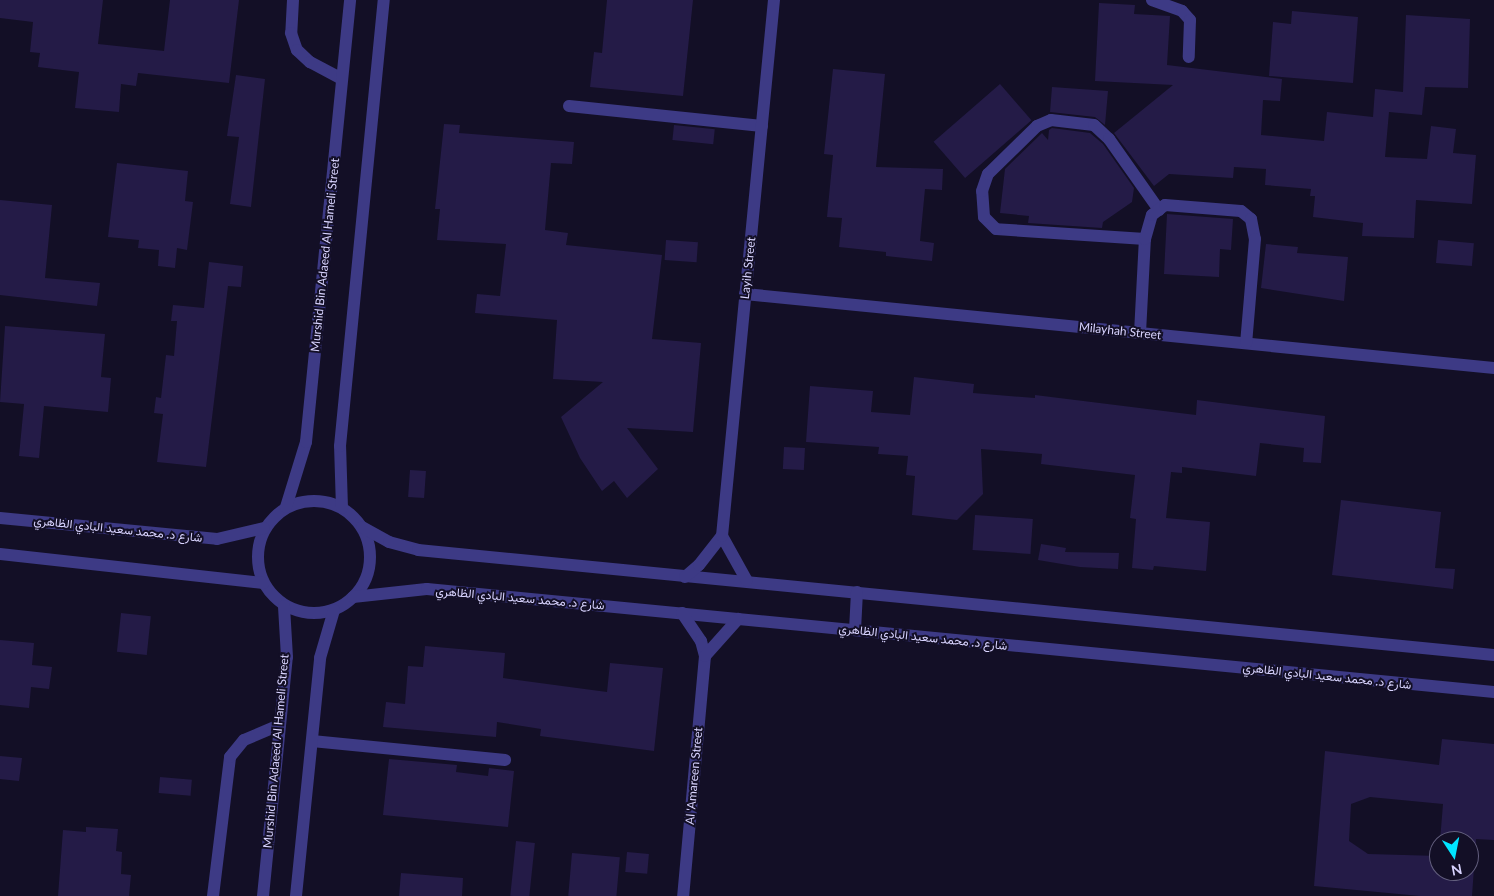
<!DOCTYPE html>
<meta charset="utf-8">
<style>
body{margin:0}
#map{position:relative;width:1494px;height:896px;overflow:hidden;background:#130f26;font-family:Lato,Vazirmatn,sans-serif}
div>[style]{position:absolute}
[style*='--x']{left:calc(var(--x)*1px);top:calc(var(--y)*1px);width:calc(var(--w)*1px);rotate:calc(var(--a)*1deg)}
.building>*{inset:0;background:#241b47;transform-origin:0 0}
.minor>*{height:12px;margin:-6px;padding:0 6px;transform-origin:6px;border-radius:6px;background:#3d3a85}
.minor>.ring{margin:-6px;padding:0;box-sizing:content-box;background:none;border:12px solid #3d3a85;border-radius:50%}
span{translate:-50% -50%;white-space:nowrap;text-align:center;line-height:1.15;-webkit-text-stroke:4px #130f26;paint-order:stroke}
.street-label{font-size:12px;color:#d9d4ff}
.north{position:absolute;left:1429px;top:831px;width:50px;height:50px;box-sizing:border-box;background:#130f26;border:1px solid #625e7d;border-radius:50%;rotate:169deg;font-size:14px;font-weight:700;line-height:20px;text-align:center;color:#d9d4ff}
.north::after{content:'';display:block;margin:auto;width:18px;height:22px;background:#00e5ff;clip-path:polygon(50% 0,100% 100%,50% 72%,0 100%)}
</style>
<div id="map">
<div class="building">
<i style="clip-path:polygon(0 0,103px 0,98px 44px,164px 51px,170px 0,239px 0,229px 83px,138px 73px,136px 86px,121px 84px,119px 112px,75px 108px,79px 72px,38px 67px,40px 53px,30px 52px,33px 22px,0 18px)"></i>
<i style="clip-path:polygon(607px 0,693px 0,683px 96px,590px 87px,594px 52px,602px 53px)"></i>
<i style="clip-path:polygon(1099px 3px,1135px 5px,1134px 14px,1170px 16px,1167px 65px,1282px 79px,1280px 101px,1263px 100px,1261px 135px,1324px 141px,1327px 112px,1373px 117px,1375px 89px,1403px 92px,1406px 15px,1470px 19px,1468px 88px,1425px 87px,1422px 115px,1389px 112px,1385px 157px,1427px 159px,1431px 126px,1456px 129px,1453px 153px,1476px 155px,1472px 204px,1416px 200px,1414px 238px,1362px 236px,1363px 223px,1313px 217px,1315px 196px,1310px 196px,1311px 189px,1265px 185px,1266px 169px,1234px 167px,1233px 178px,1169px 174px,1154px 186px,1114px 133px,1173px 85px,1095px 81px)"></i>
<i style="clip-path:polygon(1292px 11px,1358px 17px,1353px 83px,1269px 76px,1273px 22px,1291px 24px)"></i>
<i style="clip-path:polygon(833px 69px,885px 74px,876px 167px,943px 169px,942px 190px,925px 189px,920px 241px,934px 243px,932px 261px,886px 256px,886px 252px,839px 247px,842px 218px,827px 217px,833px 155px,824px 154px)"></i>
<i style="clip-path:polygon(236px 75px,265px 79px,251px 207px,230px 204px,239px 137px,227px 136px)"></i>
<i style="left:1000px;top:84px;width:48px;height:88px;rotate:49deg"></i>
<i style="clip-path:polygon(1052px 87px,1108px 91px,1105px 125px,1095px 117px,1050px 112px)"></i>
<i style="clip-path:polygon(444px 124px,460px 125px,459px 133px,574px 142px,572px 164px,551px 163px,545px 230px,568px 233px,566px 245px,662px 255px,652px 339px,701px 343px,693px 432px,627px 428px,658px 469px,627px 498px,614px 481px,602px 491px,580px 458px,561px 417px,603px 382px,553px 379px,557px 320px,475px 313px,477px 294px,500px 296px,506px 244px,437px 240px,440px 209px,435px 209px)"></i>
<i style="left:674px;top:125px;width:41px;height:15px;rotate:6deg"></i>
<i style="clip-path:polygon(1052px 128px,1090px 133px,1103px 144px,1134px 188px,1132px 202px,1103px 222px,1102px 228px,1028px 223px,1029px 216px,1000px 213px,1005px 169px,1042px 133px,1048px 140px,1049px 130px)"></i>
<i style="clip-path:polygon(117px 163px,188px 171px,185px 201px,193px 202px,187px 250px,177px 248px,175px 268px,158px 266px,159px 250px,138px 248px,139px 240px,108px 237px)"></i>
<i style="clip-path:polygon(0 200px,52px 205px,45px 278px,100px 283px,97px 306px,0 295px)"></i>
<i style="clip-path:polygon(1167px 214px,1233px 219px,1231px 250px,1220px 249px,1219px 277px,1164px 274px)"></i>
<i style="left:666px;top:240px;width:32px;height:20px;rotate:4deg"></i>
<i style="left:1438px;top:240px;width:36px;height:23px;rotate:5deg"></i>
<i style="clip-path:polygon(1266px 244px,1298px 247px,1297px 253px,1348px 257px,1344px 301px,1261px 288px)"></i>
<i style="clip-path:polygon(209px 262px,243px 266px,241px 287px,228px 286px,206px 467px,157px 462px,163px 414px,154px 413px,156px 397px,161px 398px,166px 355px,174px 356px,177px 321px,171px 321px,173px 305px,204px 308px)"></i>
<i style="clip-path:polygon(5px 326px,105px 334px,101px 377px,111px 378px,108px 412px,44px 406px,39px 458px,19px 456px,24px 404px,0 402px)"></i>
<i style="clip-path:polygon(914px 377px,974px 384px,973px 393px,1035px 398px,1035px 395px,1196px 415px,1197px 400px,1325px 416px,1321px 463px,1303px 462px,1304px 448px,1260px 443px,1256px 476px,1182px 467px,1182px 473px,1171px 472px,1166px 518px,1210px 522px,1206px 571px,1154px 566px,1153px 570px,1132px 568px,1136px 519px,1130px 518px,1135px 475px,1041px 464px,1042px 454px,981px 449px,983px 494px,957px 520px,912px 515px,915px 476px,906px 475px,908px 456px,878px 454px,879px 447px,806px 442px,810px 386px,873px 391px,871px 412px,910px 415px)"></i>
<i style="left:784px;top:447px;width:21px;height:22px;rotate:3deg"></i>
<i style="left:410px;top:470px;width:16px;height:27px;rotate:4deg"></i>
<i style="clip-path:polygon(1341px 500px,1441px 512px,1435px 568px,1455px 569px,1453px 589px,1332px 575px)"></i>
<i style="left:975px;top:515px;width:58px;height:35px;rotate:4deg"></i>
<i style="clip-path:polygon(1041px 544px,1066px 548px,1065px 552px,1119px 553px,1118px 569px,1080px 567px,1038px 560px)"></i>
<i style="left:121px;top:613px;width:30px;height:39px;rotate:6deg"></i>
<i style="clip-path:polygon(0 640px,34px 643px,32px 665px,52px 667px,49px 689px,31px 687px,29px 708px,0 705px)"></i>
<i style="clip-path:polygon(425px 646px,505px 653px,503px 678px,607px 692px,610px 663px,663px 668px,654px 751px,540px 736px,541px 729px,497px 722px,496px 737px,383px 727px,386px 702px,405px 704px,408px 666px,423px 667px)"></i>
<i style="clip-path:polygon(evenodd,1442px 739px,1494px 744px,1494px 840px,1476px 839px,1472px 896px,1420px 896px,1314px 886px,1325px 751px,1439px 765px,1442px 739px,1370px 797px,1443px 804px,1440px 841px,1469px 841px,1469px 871px,1439px 871px,1439px 851px,1439px 856px,1368px 854px,1349px 841px,1351px 804px,1370px 797px)"></i>
<i style="clip-path:polygon(0 756px,22px 758px,19px 781px,0 779px)"></i>
<i style="clip-path:polygon(389px 759px,457px 765px,456px 772px,488px 776px,489px 768px,514px 771px,508px 827px,383px 815px)"></i>
<i style="left:160px;top:777px;width:32px;height:16px;rotate:5deg"></i>
<i style="clip-path:polygon(86px 827px,118px 829px,116px 851px,122px 852px,121px 874px,131px 875px,129px 896px,58px 896px,63px 830px,86px 832px)"></i>
<i style="left:516px;top:841px;width:19px;height:55px;rotate:6deg"></i>
<i style="left:627px;top:852px;width:22px;height:20px;rotate:5deg"></i>
<i style="left:572px;top:853px;width:48px;height:43px;rotate:5deg"></i>
<i style="clip-path:polygon(401px 873px,463px 878px,462px 896px,399px 896px)"></i>
</div>
<div class="minor">
<i style="--x:293;--y:0;--w:33;--a:93"></i>
<i style="--x:291;--y:33;--w:18;--a:71"></i>
<i style="--x:297;--y:50;--w:18;--a:43"></i>
<i style="--x:310;--y:62;--w:36;--a:28"></i>
<i style="--x:1152;--y:0;--w:32;--a:20"></i>
<i style="--x:1182;--y:11;--w:12;--a:48"></i>
<i style="--x:1190;--y:20;--w:37;--a:92"></i>
<i style="--x:569;--y:106;--w:194;--a:5.9"></i>
<i style="--x:1145;--y:239;--w:149;--a:-176.2"></i>
<i style="--x:996;--y:229;--w:17;--a:-135"></i>
<i style="--x:984;--y:217;--w:26;--a:-94"></i>
<i style="--x:982;--y:191;--w:18;--a:-71"></i>
<i style="--x:988;--y:174;--w:69;--a:-44.4"></i>
<i style="--x:1037;--y:126;--w:15;--a:-23"></i>
<i style="--x:1051;--y:120;--w:43;--a:6.6"></i>
<i style="--x:1094;--y:125;--w:21;--a:43"></i>
<i style="--x:1109;--y:139;--w:87;--a:54.8"></i>
<i style="--x:745;--y:294;--w:753;--a:5.64"></i>
<i style="--x:1140;--y:333;--w:94;--a:-87"></i>
<i style="--x:1145;--y:239;--w:25;--a:-74"></i>
<i style="--x:1152;--y:215;--w:16;--a:-38"></i>
<i style="--x:1165;--y:205;--w:76;--a:4.5"></i>
<i style="--x:1241;--y:211;--w:13;--a:39"></i>
<i style="--x:1251;--y:219;--w:20;--a:79"></i>
<i style="--x:1255;--y:239;--w:104;--a:94.9"></i>
<i class="ring" style="left:258px;top:501px;width:100px;height:100px"></i>
<i style="--x:286;--y:507;--w:68;--a:-72.9"></i>
<i style="--x:306;--y:442;--w:444;--a:-84.3"></i>
<i style="--x:342;--y:508;--w:62;--a:-91.8"></i>
<i style="--x:340;--y:446;--w:448;--a:-84.4"></i>
<i style="--x:0;--y:518;--w:218;--a:5.5"></i>
<i style="--x:217;--y:539;--w:48;--a:-13.2"></i>
<i style="--x:362;--y:527;--w:31;--a:29"></i>
<i style="--x:389;--y:542;--w:30;--a:15"></i>
<i style="--x:418;--y:550;--w:1081;--a:5.57"></i>
<i style="--x:722;--y:536;--w:51;--a:60.9"></i>
<i style="--x:0;--y:554;--w:265;--a:6.3"></i>
<i style="--x:685;--y:577;--w:18;--a:-41"></i>
<i style="--x:699;--y:565;--w:37;--a:-52"></i>
<i style="--x:722;--y:536;--w:539;--a:-84.46"></i>
<i style="--x:353;--y:597;--w:74;--a:-6.2"></i>
<i style="--x:427;--y:589;--w:1072;--a:5.51"></i>
<i style="--x:682;--y:613;--w:34;--a:56"></i>
<i style="--x:701;--y:641;--w:16;--a:75"></i>
<i style="--x:705;--y:656;--w:241;--a:95.2"></i>
<i style="--x:855;--y:630;--w:38;--a:-87"></i>
<i style="--x:705;--y:656;--w:50;--a:-48.3"></i>
<i style="--x:312;--y:741;--w:194;--a:5.6"></i>
<i style="--x:213;--y:896;--w:140;--a:-83"></i>
<i style="--x:230;--y:757;--w:22;--a:-51"></i>
<i style="--x:244;--y:740;--w:39;--a:-23"></i>
<i style="--x:263;--y:896;--w:240;--a:-84.3"></i>
<i style="--x:287;--y:657;--w:51;--a:-93.4"></i>
<i style="--x:296;--y:896;--w:239;--a:-84.2"></i>
<i style="--x:320;--y:658;--w:50;--a:-73.7"></i>
</div>
<div class="street-label">
<span style="left:325px;top:255px;rotate:-84deg">Murshid Bin Adaeed Al Hameli Street</span>
<span style="left:748px;top:268px;rotate:-84deg">Layih Street</span>
<span style="left:1120px;top:331px;rotate:6deg">Milayhah Street</span>
<span style="left:118px;top:529px;rotate:6deg">شارع د. محمد سعيد البادي الظاهري</span>
<span style="left:520px;top:598px;rotate:5deg">شارع د. محمد سعيد البادي الظاهري</span>
<span style="left:923px;top:637px;rotate:6deg">شارع د. محمد سعيد البادي الظاهري</span>
<span style="left:1327px;top:676px;rotate:6deg">شارع د. محمد سعيد البادي الظاهري</span>
<span style="left:276px;top:751px;rotate:-85deg">Murshid Bin Adaeed Al Hameli Street</span>
<span style="left:694px;top:776px;rotate:-85deg">Al 'Amareen Street</span>
</div>
<div class="north">N</div>
</div>
